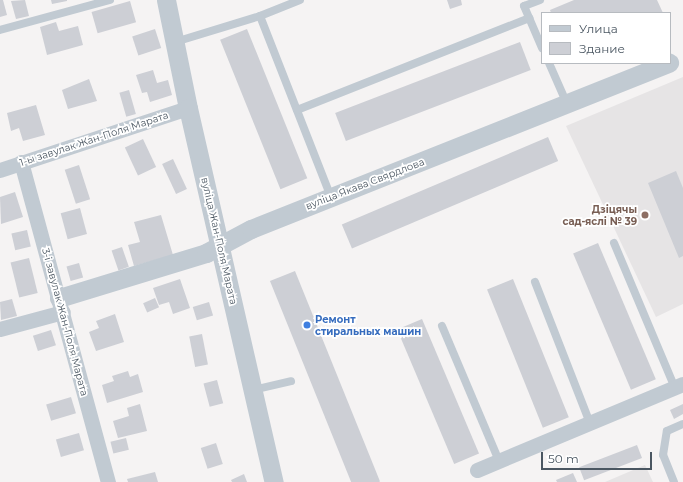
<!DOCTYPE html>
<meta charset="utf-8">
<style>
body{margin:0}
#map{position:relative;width:683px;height:482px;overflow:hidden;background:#f5f3f3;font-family:Montserrat,sans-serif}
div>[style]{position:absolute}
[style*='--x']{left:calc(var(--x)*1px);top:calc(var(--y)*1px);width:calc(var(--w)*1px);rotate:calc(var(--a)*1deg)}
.education>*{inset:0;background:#e6e4e5}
.building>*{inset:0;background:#cdcfd5;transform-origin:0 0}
.service>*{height:8px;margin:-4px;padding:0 4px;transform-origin:4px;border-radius:4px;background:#c1cad2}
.minor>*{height:15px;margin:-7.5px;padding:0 7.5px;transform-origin:7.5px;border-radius:7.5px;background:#c1cad2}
.tertiary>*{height:19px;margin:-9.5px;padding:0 9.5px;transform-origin:9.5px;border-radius:9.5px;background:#c1cad2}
.dots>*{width:11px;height:11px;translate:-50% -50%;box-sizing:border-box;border:2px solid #fff;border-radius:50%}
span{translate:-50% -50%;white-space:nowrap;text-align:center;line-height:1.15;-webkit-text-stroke:3.5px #fff;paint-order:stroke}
.street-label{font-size:10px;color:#4a5661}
.education-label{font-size:10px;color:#785e54;font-weight:700}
.right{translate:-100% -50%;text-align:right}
.shop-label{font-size:10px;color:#366cbe;font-weight:700}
.left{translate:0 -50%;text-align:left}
.legend{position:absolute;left:541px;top:12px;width:130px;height:52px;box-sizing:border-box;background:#fff;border:1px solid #b7bbc0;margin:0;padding:5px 7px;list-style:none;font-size:12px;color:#4a5661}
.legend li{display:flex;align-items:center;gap:8px;height:20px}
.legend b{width:20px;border:1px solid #b7bbc0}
.scale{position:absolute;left:541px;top:452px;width:111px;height:18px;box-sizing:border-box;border:2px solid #4a5661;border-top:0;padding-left:5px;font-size:12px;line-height:14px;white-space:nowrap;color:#4a5661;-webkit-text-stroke:3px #fff;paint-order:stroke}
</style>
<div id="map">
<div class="education">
<i style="clip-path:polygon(683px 77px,683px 304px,656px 317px,566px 126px)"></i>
<i style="clip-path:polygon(645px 465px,653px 482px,605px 482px)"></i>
</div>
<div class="building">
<i style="clip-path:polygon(0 0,3px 0,7px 15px,0 17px)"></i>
<i style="clip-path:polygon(25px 0,29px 16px,16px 19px,11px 1px)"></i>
<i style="clip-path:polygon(51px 0,67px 0,67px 1px,52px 4px)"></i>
<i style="clip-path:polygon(447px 0,461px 0,462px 5px,450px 9px)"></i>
<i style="clip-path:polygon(574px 0,657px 0,663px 13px,551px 13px,550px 10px)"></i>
<i style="left:130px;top:1px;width:22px;height:40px;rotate:74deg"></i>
<i style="clip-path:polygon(56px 22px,59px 31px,78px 26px,83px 45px,47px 55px,40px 27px)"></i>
<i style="left:155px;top:29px;width:20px;height:24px;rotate:72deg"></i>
<i style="left:247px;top:29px;width:161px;height:29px;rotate:68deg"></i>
<i style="left:520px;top:42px;width:30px;height:198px;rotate:69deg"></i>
<i style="clip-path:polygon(153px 70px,157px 83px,168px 80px,172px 95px,150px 102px,147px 92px,142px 93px,136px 75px)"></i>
<i style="clip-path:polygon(89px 79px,97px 101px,68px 109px,62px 90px)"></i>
<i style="left:129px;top:90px;width:25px;height:10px;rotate:74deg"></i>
<i style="clip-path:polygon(36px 105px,45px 135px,23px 141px,19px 128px,11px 131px,7px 113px)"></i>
<i style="left:548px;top:137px;width:26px;height:224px;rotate:67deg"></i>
<i style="left:143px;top:139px;width:31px;height:20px;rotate:65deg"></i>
<i style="left:173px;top:159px;width:33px;height:12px;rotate:65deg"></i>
<i style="left:79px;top:165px;width:36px;height:15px;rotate:72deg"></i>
<i style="clip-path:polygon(676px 171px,683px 188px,683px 256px,679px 258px,648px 183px)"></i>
<i style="clip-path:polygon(15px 192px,23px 217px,1px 224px,0 197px)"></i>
<i style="left:80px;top:208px;width:27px;height:20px;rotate:75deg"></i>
<i style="clip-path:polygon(161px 215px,173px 255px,134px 266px,128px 245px,140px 242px,134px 222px)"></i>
<i style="left:27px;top:230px;width:17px;height:16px;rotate:77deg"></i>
<i style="left:598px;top:243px;width:148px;height:27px;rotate:67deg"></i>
<i style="left:122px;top:247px;width:21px;height:11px;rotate:71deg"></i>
<i style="left:29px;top:258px;width:36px;height:19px;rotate:76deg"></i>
<i style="left:79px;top:263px;width:15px;height:13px;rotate:74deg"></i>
<i style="left:295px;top:271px;width:227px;height:27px;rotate:68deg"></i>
<i style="clip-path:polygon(180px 279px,190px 308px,173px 314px,169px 302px,159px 305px,153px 288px)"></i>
<i style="left:513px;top:279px;width:149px;height:28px;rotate:68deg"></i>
<i style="left:155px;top:298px;width:10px;height:13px;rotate:66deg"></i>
<i style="clip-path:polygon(12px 299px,17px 316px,1px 320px,0 302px)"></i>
<i style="left:209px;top:302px;width:14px;height:17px;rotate:73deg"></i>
<i style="clip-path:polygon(115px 314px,124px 342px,96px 351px,89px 332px,99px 328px,96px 321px)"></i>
<i style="left:422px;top:319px;width:146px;height:27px;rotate:67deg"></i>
<i style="left:51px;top:330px;width:16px;height:19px;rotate:72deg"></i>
<i style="left:202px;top:334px;width:31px;height:13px;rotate:79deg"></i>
<i style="clip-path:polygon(128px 371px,130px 377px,138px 374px,143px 392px,107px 403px,102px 385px,114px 381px,112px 376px)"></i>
<i style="left:217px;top:380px;width:24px;height:14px;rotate:75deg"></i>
<i style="left:71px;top:397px;width:17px;height:26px;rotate:73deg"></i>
<i style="clip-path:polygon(140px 404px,147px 431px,118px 438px,113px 421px,129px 416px,127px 408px)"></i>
<i style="clip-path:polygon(683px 404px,683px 414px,674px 419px,670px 410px)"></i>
<i style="left:79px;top:433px;width:18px;height:24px;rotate:74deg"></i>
<i style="left:126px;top:438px;width:12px;height:16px;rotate:76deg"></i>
<i style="left:216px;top:443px;width:22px;height:16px;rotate:72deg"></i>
<i style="left:637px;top:445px;width:14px;height:62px;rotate:69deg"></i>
<i style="clip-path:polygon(155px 472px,158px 482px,128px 482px,127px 479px)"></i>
<i style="clip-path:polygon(573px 473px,577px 482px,557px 482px,556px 480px)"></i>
<i style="clip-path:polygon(244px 474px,247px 482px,232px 482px,231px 480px)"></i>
</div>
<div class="service">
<i style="--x:540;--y:0;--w:17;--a:159"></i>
<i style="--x:524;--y:6;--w:46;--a:66.8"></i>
<i style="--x:260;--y:16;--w:43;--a:-21.8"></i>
<i style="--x:0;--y:30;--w:114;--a:-15.3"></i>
<i style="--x:175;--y:42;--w:89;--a:-17"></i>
<i style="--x:260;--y:16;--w:194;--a:68.6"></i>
<i style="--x:549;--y:63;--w:45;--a:66.3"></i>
<i style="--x:297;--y:110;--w:250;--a:-21.6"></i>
<i style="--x:614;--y:243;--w:157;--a:67.2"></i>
<i style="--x:535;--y:282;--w:151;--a:68.7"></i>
<i style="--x:442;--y:326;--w:147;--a:67.1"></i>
<i style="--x:253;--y:390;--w:39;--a:-13"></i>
<i style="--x:674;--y:482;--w:29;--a:-112"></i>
<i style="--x:663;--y:455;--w:24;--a:-81"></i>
<i style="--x:667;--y:431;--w:17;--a:-24"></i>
</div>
<div class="minor">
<i style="--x:21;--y:162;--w:332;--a:74.8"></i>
<i style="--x:0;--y:170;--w:198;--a:-18.3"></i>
<i style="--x:0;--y:329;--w:65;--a:-15.1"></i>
<i style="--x:477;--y:470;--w:223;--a:-22.7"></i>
</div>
<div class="tertiary">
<i style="--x:166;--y:0;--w:110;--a:78.5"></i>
<i style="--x:188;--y:108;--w:384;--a:77.1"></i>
<i style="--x:59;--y:298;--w:154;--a:-17"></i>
<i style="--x:206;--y:253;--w:51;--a:-28.1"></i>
<i style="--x:251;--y:229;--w:450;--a:-21.7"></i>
</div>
<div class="dots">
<i style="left:645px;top:215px;background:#8d6e63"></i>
<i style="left:307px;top:325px;background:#3f7fe0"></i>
</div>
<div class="street-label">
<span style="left:94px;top:139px;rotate:-18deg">1-ы завулак Жан-Поля Марата</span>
<span style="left:365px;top:184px;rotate:-21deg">вуліца Якава Свярдлова</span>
<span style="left:219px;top:241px;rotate:77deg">вуліца Жан-Поля Марата</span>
<span style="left:65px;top:322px;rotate:75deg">3-і завулак Жан-Поля Марата</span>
</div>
<div class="education-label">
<span class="right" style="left:637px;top:215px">Дзіцячы<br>сад-яслі № 39</span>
</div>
<div class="shop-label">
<span class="left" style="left:315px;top:325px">Ремонт<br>стиральных машин</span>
</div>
<ul class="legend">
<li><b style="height:5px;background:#c1cad2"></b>Улица</li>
<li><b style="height:11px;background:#cdcfd5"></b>Здание</li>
</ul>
<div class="scale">50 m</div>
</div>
